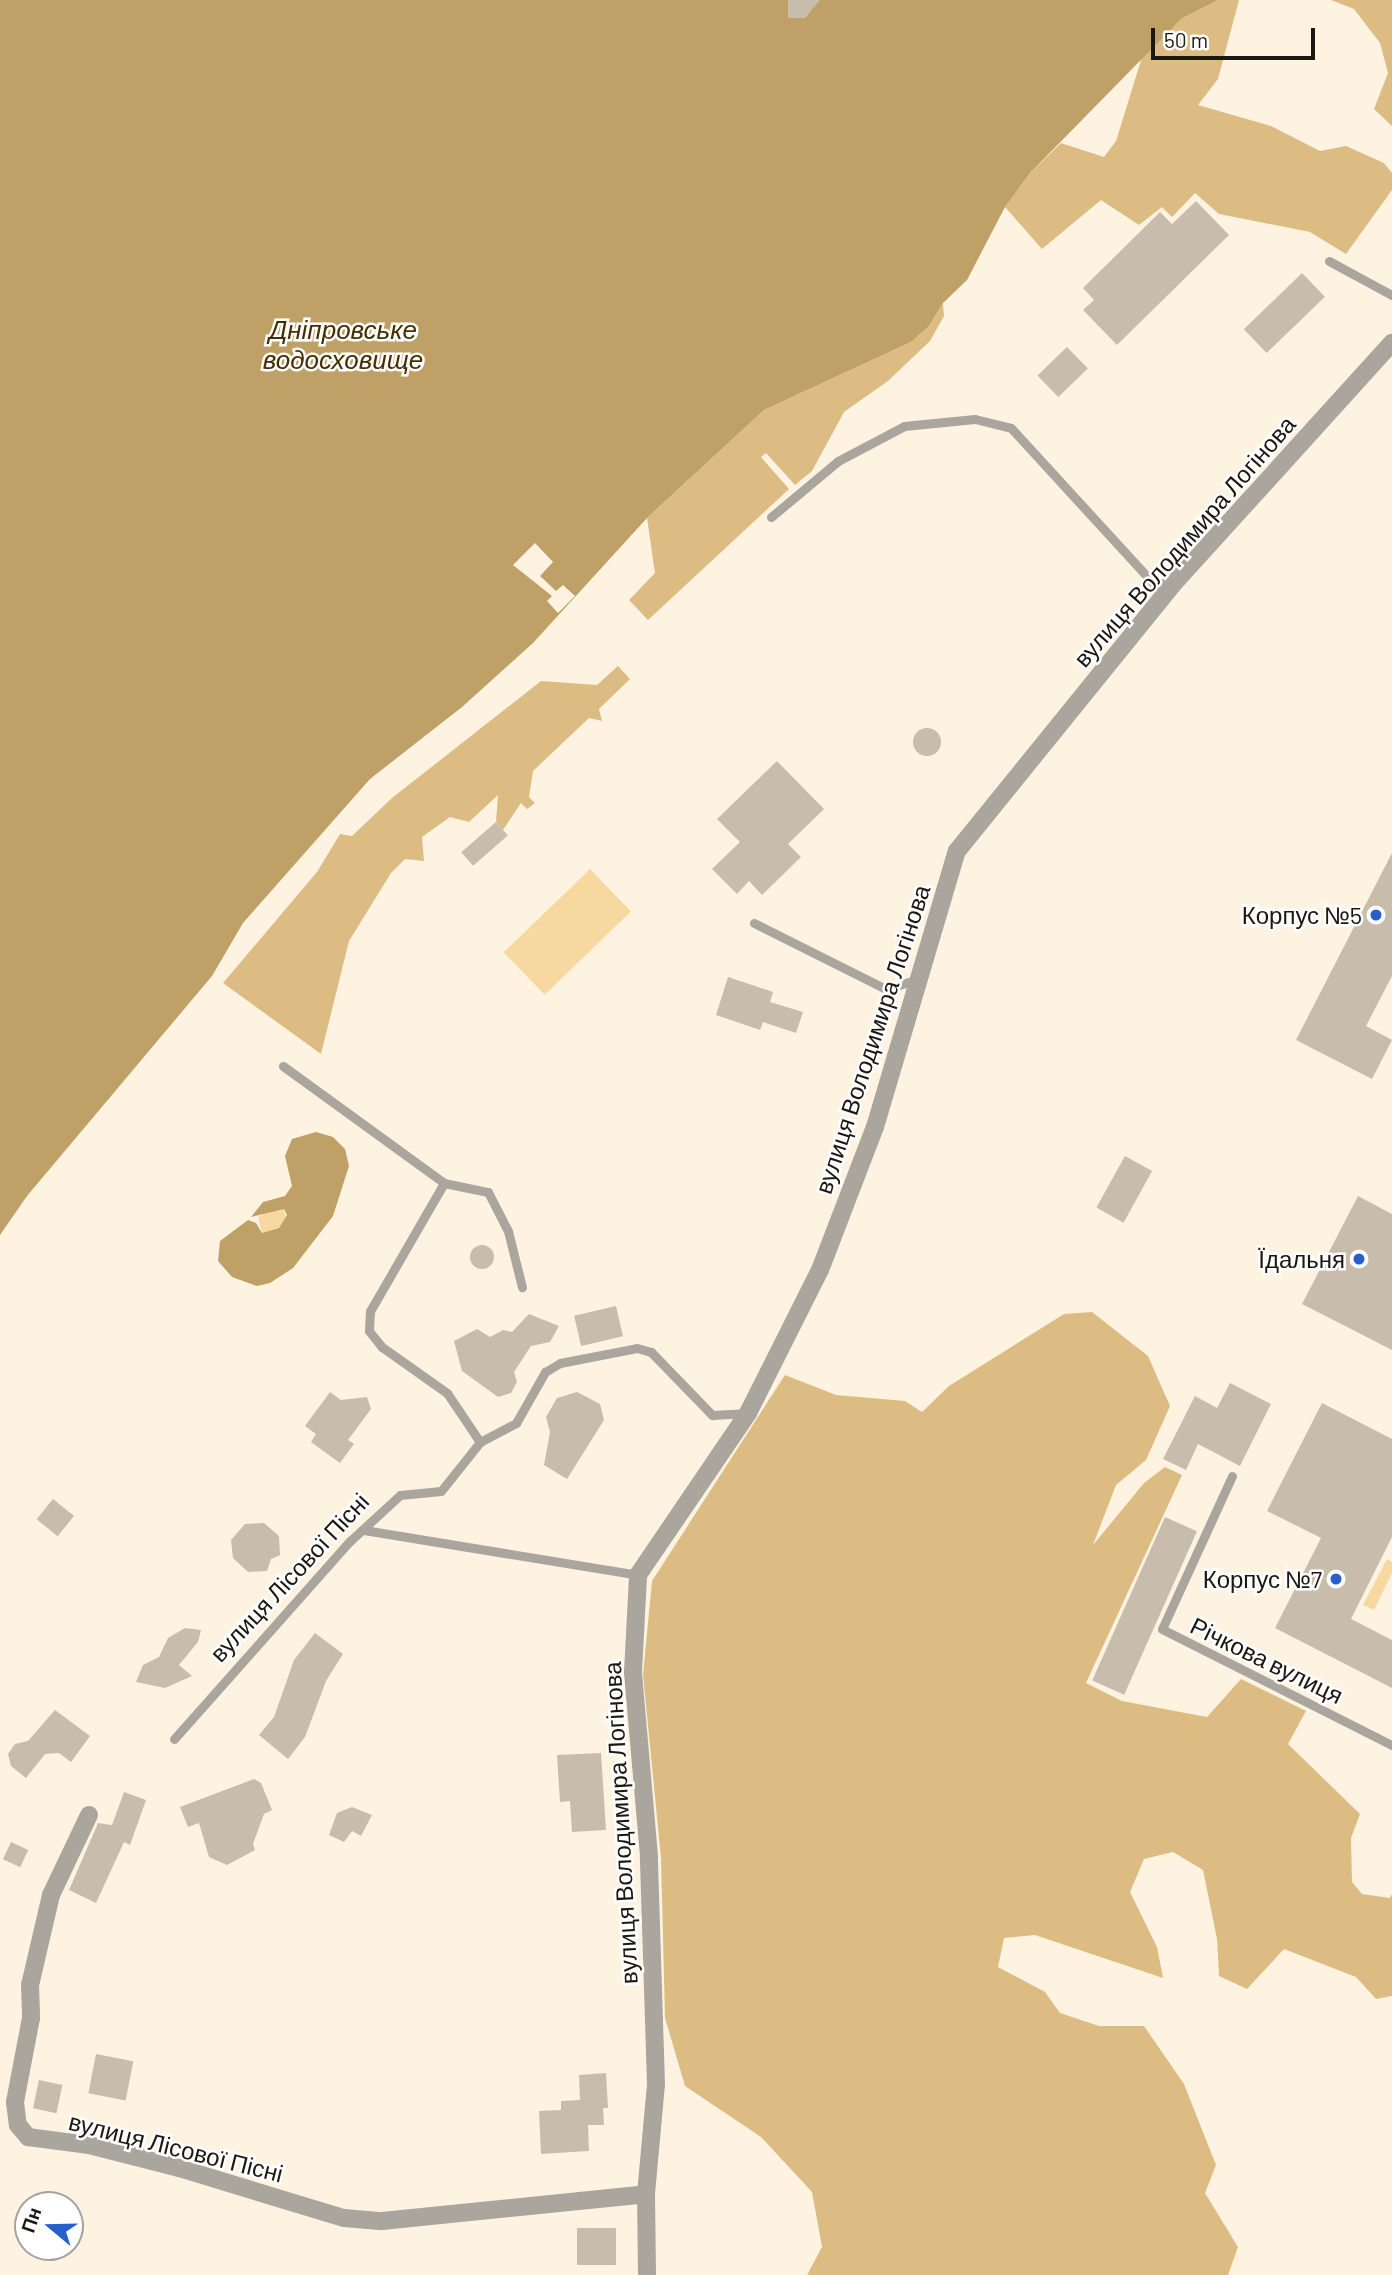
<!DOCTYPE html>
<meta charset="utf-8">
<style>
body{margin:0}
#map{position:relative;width:1392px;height:2275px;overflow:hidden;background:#fef3e1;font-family:Barlow,sans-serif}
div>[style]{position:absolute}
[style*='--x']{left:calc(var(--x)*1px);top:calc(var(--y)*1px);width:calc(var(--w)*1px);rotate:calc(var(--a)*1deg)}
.green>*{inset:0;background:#f7d8a1;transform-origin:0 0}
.forest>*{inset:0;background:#ddbc83}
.water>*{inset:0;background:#bfa067}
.pier>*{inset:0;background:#fef3e1}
.building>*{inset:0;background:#c8bdac;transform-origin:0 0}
.round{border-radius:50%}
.lane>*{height:9px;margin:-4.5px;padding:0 4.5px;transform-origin:4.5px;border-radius:4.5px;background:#aaa69e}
.street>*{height:18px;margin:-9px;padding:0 9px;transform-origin:9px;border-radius:9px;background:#aaa69e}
.dots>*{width:19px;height:19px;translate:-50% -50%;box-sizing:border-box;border:4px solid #fff;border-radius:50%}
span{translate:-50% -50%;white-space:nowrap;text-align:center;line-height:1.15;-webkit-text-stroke:5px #fff;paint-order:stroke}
.street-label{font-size:24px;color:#1b1711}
.poi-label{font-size:24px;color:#1b1711}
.right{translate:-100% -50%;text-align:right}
.water-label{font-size:26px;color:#452f00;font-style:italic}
.north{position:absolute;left:14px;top:2191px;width:70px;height:70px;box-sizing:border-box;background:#fff;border:2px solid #a4a2a0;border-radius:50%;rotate:289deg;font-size:19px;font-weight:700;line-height:28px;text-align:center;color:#1b1711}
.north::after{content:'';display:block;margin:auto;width:24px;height:32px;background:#2560cd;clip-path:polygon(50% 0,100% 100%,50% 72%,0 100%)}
.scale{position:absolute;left:1151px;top:28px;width:164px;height:32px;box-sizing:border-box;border:4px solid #1b1711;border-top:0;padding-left:9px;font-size:21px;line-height:24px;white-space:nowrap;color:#1b1711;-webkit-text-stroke:5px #fff;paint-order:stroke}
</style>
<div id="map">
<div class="green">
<i style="left:590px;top:869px;width:59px;height:120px;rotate:46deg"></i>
<i style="clip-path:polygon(276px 1208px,284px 1209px,286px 1220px,279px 1228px,262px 1233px,258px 1217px)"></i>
<i style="clip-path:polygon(1387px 1559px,1392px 1562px,1392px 1573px,1374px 1610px,1363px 1605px)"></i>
</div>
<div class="forest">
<i style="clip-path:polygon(1218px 0,1239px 0,1218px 79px,1198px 105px,1271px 126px,1320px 151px,1346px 146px,1384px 163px,1392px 173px,1392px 190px,1346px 254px,1310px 232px,1219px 214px,1195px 193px,1172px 217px,1162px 207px,1139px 225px,1101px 200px,1042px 249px,1005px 207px,1030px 173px,1061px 143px,1104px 157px,1116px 141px,1142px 57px,1181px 19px)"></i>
<i style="clip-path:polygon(1331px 0,1392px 0,1392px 126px,1374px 109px,1388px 73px,1380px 43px,1354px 9px)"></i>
<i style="clip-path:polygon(943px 303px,944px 316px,930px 341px,888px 381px,844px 412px,812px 471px,795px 485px,766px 453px,761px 457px,789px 489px,648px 620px,629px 600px,655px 573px,647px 518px,764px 410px,911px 342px,929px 326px)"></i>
<i style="clip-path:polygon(618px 666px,630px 679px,599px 709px,602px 721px,589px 718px,533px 771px,529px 797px,535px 803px,527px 809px,521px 803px,503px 830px,496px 822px,498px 795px,469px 822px,450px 817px,422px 837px,424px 861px,405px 859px,391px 873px,349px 941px,321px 1054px,223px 983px,317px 872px,340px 834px,352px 836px,392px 798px,541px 681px,597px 685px)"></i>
<i style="clip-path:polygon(1092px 1312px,1148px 1356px,1170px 1406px,1146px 1460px,1116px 1485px,1093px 1545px,1144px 1483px,1165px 1467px,1182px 1475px,1086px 1683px,1122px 1701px,1207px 1717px,1241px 1679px,1306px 1711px,1288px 1744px,1360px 1814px,1351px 1838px,1352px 1882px,1362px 1894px,1390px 1898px,1392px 1894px,1392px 1996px,1376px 1999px,1356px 1977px,1284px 1949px,1247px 1989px,1219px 1976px,1217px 1939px,1203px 1870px,1173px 1852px,1144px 1859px,1130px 1892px,1157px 1947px,1163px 1978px,1035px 1935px,1004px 1938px,998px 1967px,1045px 1992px,1060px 2013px,1099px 2026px,1144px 2026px,1184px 2084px,1216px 2165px,1205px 2193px,1238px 2247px,1228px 2275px,807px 2275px,822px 2247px,812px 2192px,761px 2137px,685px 2086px,665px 2018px,661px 1858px,643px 1675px,652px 1581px,785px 1375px,836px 1395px,905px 1401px,922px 1412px,949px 1386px,1064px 1314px)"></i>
</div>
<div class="water">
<i style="clip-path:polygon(0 0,1218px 0,1181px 19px,1030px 173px,1005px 207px,967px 280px,943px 303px,929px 326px,911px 342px,764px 410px,647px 518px,533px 643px,462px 707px,370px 779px,243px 923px,212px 976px,27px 1196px,0 1235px)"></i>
<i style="clip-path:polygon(316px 1132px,333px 1137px,345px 1149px,349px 1166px,333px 1216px,293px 1268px,270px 1283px,257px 1286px,232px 1277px,218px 1261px,220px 1241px,248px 1220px,256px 1223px,262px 1233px,279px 1228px,287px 1215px,284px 1209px,251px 1217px,263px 1202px,285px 1196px,292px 1186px,285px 1156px,292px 1139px)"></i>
</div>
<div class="pier">
<i style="clip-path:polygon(535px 543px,553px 562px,540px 576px,556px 591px,563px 585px,575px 596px,558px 613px,547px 601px,552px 596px,513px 565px)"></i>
</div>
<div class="building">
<i style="clip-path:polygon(788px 0,820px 0,805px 18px,788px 18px)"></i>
<i style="clip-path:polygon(1196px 201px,1229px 235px,1117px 345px,1083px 310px,1094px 300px,1083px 288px,1160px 212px,1172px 224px)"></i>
<i style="left:1302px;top:273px;width:33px;height:81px;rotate:46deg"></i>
<i style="left:1067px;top:347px;width:30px;height:41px;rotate:46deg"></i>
<i class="round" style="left:913px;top:728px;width:28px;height:28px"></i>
<i style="clip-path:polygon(777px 761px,824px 809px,788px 844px,801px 857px,762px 895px,749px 881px,737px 894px,712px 869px,740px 842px,717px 819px)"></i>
<i style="left:496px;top:822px;width:18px;height:46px;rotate:49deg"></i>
<i style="clip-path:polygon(1392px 853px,1392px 976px,1366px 1026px,1392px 1040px,1372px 1079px,1296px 1040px)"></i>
<i style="clip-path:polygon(728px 977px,773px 992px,770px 1002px,803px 1012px,796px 1033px,763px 1022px,760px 1030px,716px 1015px)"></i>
<i style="left:1125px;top:1156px;width:31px;height:59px;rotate:29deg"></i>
<i style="clip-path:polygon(1358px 1196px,1392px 1214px,1392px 1350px,1302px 1304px)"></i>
<i class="round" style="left:470px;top:1245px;width:24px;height:24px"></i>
<i style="left:616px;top:1306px;width:31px;height:43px;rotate:77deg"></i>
<i style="clip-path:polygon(529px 1314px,559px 1326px,550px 1342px,531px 1346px,514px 1372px,517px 1382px,511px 1393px,498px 1397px,462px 1371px,454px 1341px,477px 1329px,490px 1337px,503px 1330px,512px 1332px)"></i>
<i style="clip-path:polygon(1230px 1383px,1271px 1404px,1240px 1466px,1198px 1444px,1186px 1470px,1163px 1459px,1195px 1396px,1217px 1408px)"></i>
<i style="clip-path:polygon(330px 1392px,341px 1400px,367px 1397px,371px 1409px,348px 1440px,354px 1444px,340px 1463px,311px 1442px,316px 1434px,305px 1426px)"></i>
<i style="clip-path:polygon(577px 1392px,600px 1404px,604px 1420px,567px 1479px,544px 1465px,550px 1432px,546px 1417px,557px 1398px)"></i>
<i style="clip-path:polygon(1322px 1403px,1392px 1439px,1392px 1537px,1351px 1619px,1392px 1640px,1392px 1688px,1275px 1628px,1321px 1538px,1267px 1511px)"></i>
<i style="left:53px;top:1499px;width:27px;height:26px;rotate:39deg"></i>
<i style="left:1165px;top:1517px;width:35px;height:179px;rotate:24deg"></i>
<i style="clip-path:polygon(264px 1523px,279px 1536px,280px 1555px,271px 1559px,267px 1571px,248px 1572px,233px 1558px,231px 1540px,245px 1524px)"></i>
<i style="clip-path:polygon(185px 1628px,201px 1630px,198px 1642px,179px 1665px,192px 1676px,165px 1688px,136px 1682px,143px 1665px,159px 1657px,168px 1638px)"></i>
<i style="clip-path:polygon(315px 1633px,343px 1654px,326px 1681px,305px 1737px,288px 1759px,259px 1735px,274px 1717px,294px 1660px)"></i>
<i style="clip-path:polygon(55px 1710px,90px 1736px,71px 1762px,59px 1753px,45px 1754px,26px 1778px,11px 1766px,8px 1754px,15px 1744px,28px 1741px)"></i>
<i style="clip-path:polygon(601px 1753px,606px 1830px,572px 1832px,570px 1801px,560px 1802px,557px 1755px)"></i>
<i style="clip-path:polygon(254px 1779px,261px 1783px,272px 1810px,264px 1814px,253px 1844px,255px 1850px,227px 1865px,209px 1857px,199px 1823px,188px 1827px,180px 1807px)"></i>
<i style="clip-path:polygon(124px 1792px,146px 1800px,130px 1845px,124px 1842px,96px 1903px,69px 1890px,98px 1823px,112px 1825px)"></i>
<i style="clip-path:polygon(352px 1807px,372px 1815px,361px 1836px,352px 1831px,344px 1842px,329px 1835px,337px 1813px)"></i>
<i style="left:11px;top:1842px;width:19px;height:19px;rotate:25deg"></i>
<i style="left:96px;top:2054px;width:38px;height:40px;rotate:11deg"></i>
<i style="clip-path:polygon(606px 2073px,608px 2108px,603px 2108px,604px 2125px,588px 2125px,589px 2151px,541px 2154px,539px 2111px,561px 2110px,561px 2101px,580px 2100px,579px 2075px)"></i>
<i style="left:39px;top:2080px;width:24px;height:29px;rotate:12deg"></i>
<i style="left:577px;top:2228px;width:39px;height:37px"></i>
</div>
<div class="lane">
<i style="--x:1329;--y:261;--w:72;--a:28.4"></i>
<i style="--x:771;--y:517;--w:87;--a:-39.9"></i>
<i style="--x:838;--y:461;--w:75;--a:-27.9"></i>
<i style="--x:904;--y:426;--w:71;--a:-5.6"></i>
<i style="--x:975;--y:419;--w:37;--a:14"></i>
<i style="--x:1011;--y:428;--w:212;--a:47.5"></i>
<i style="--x:1154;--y:584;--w:20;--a:-6"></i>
<i style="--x:754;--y:923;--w:148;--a:26.6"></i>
<i style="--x:886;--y:989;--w:30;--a:-17"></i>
<i style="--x:283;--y:1066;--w:199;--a:36"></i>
<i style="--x:444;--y:1183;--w:148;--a:120"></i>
<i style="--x:370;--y:1311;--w:20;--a:93"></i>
<i style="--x:369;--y:1331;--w:21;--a:51"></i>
<i style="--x:382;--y:1347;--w:80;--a:35.3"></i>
<i style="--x:447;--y:1393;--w:59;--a:56"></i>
<i style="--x:444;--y:1183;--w:45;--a:11.6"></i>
<i style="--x:488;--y:1192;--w:44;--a:62.9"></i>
<i style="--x:508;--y:1231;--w:58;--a:76"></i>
<i style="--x:1232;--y:1476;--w:168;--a:114.6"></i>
<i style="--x:1162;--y:1629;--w:258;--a:26.8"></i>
<i style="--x:364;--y:1530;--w:278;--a:9.3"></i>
<i style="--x:174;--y:1739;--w:265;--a:-48.4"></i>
<i style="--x:350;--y:1541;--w:68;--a:-42.6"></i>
<i style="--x:400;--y:1495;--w:41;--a:-5.6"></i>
<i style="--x:441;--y:1491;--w:63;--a:-51.5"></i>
<i style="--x:480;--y:1442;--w:41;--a:-27.8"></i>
<i style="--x:516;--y:1423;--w:59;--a:-60.4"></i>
<i style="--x:545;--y:1372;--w:17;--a:-31"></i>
<i style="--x:560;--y:1363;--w:78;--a:-11"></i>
<i style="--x:637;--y:1348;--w:15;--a:16"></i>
<i style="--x:651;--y:1352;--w:88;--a:45.9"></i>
<i style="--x:712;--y:1415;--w:36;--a:-3"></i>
</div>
<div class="street">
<i style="--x:89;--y:1815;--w:89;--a:115.4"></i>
<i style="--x:51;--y:1895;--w:92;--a:103.1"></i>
<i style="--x:30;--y:1985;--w:33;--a:88"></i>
<i style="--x:31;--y:2018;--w:86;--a:100.8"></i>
<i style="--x:15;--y:2102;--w:23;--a:83"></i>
<i style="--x:18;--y:2125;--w:16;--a:50"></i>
<i style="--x:28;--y:2137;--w:62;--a:7.5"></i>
<i style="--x:89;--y:2145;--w:93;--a:14.3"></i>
<i style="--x:179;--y:2168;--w:172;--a:16.9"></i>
<i style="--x:344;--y:2218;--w:38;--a:5"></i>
<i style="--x:382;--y:2221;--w:265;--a:-5.8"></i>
<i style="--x:647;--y:2275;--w:81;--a:-90.7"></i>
<i style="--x:646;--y:2194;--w:109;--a:-84.8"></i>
<i style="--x:656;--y:2085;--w:229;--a:-91.8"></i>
<i style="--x:649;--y:1856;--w:185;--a:-95"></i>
<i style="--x:633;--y:1672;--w:97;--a:-87"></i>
<i style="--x:638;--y:1575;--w:196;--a:-55.8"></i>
<i style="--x:748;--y:1413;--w:160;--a:-63.3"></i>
<i style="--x:820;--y:1270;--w:153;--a:-69"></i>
<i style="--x:875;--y:1127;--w:288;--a:-73.5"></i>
<i style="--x:957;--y:851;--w:346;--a:-51"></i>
<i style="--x:1175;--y:582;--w:323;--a:-47.8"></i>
</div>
<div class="dots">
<i style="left:1376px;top:915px;background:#2560cd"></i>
<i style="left:1359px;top:1259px;background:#2560cd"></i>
<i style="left:1336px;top:1579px;background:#2560cd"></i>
</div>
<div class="street-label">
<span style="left:1184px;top:541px;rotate:-49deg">вулиця Володимира Логінова</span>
<span style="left:872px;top:1039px;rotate:-72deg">вулиця Володимира Логінова</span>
<span style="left:289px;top:1577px;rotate:-47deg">вулиця Лісової Пісні</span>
<span style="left:1267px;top:1660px;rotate:26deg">Річкова вулиця</span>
<span style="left:620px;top:1823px;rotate:-93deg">вулиця Володимира Логінова</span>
<span style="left:176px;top:2147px;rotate:14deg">вулиця Лісової Пісні</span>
</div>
<div class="poi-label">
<span class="right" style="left:1362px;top:915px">Корпус №5</span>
<span class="right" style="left:1345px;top:1259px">Їдальня</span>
<span class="right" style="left:1322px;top:1579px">Корпус №7</span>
</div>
<div class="water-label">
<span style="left:343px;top:344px">Дніпровське<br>водосховище</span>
</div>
<div class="north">Пн</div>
<div class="scale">50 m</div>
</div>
